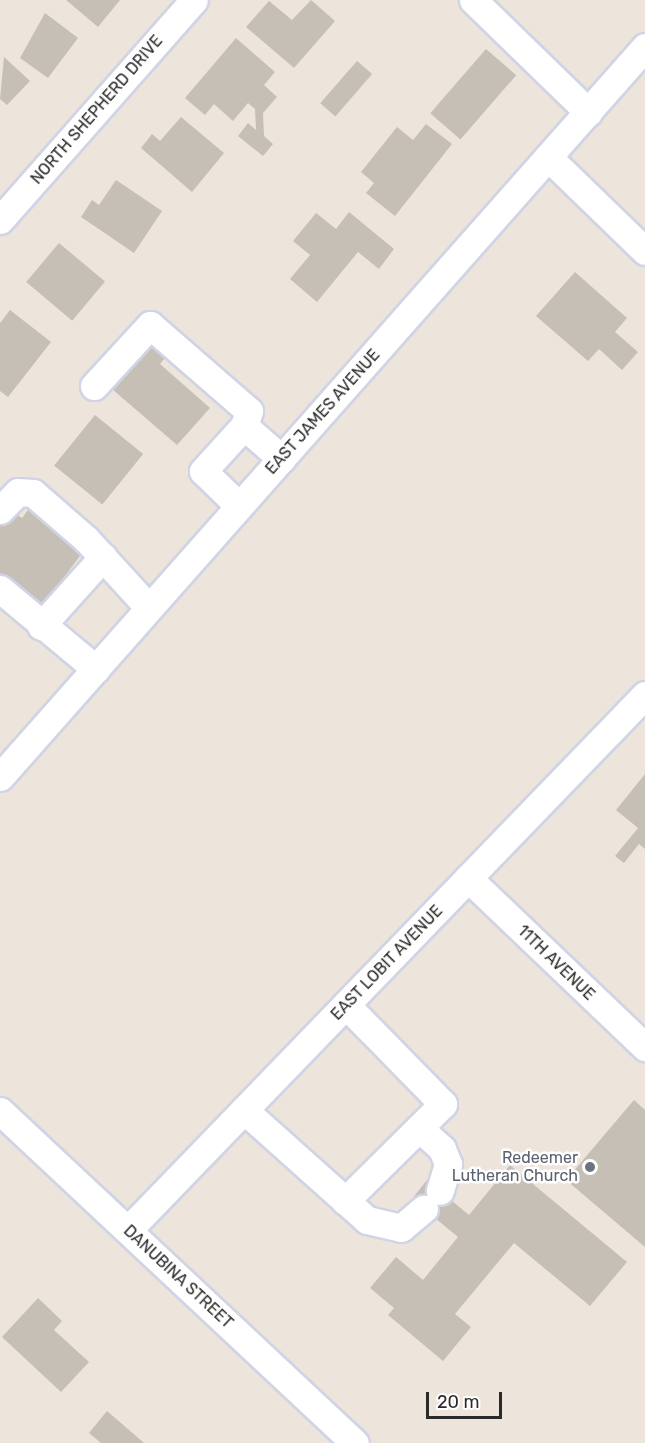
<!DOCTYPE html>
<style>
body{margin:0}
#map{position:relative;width:645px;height:1443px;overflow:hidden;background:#ede5db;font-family:Rubik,sans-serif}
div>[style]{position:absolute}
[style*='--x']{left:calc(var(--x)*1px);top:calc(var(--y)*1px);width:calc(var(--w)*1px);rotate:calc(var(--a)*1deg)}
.building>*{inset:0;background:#c5bfb6;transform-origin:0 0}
.roads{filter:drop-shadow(2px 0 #d0d4e4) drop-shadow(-2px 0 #d0d4e4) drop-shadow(0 2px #d0d4e4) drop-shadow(0 -2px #d0d4e4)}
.minor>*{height:27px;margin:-13.5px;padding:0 13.5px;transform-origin:13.5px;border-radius:13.5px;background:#fff}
.dots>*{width:16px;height:16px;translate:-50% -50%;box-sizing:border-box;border:3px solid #fff;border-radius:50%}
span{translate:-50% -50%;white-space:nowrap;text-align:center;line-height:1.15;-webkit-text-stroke:5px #fff;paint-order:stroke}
.street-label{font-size:16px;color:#2a2a2a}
.worship-label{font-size:16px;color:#5b616d}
.right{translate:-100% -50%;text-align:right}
.scale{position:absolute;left:426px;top:1392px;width:76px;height:27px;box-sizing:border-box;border:3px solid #2a2a2a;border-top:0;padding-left:8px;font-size:18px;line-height:21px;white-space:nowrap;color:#2a2a2a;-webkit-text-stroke:4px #fff;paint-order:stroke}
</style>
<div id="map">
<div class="building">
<i style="clip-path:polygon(66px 0,120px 0,98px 27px)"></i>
<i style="clip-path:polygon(311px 0,335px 21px,294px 68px,246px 27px,269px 1px,292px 20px)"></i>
<i style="clip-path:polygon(45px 13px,78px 38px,48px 78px,20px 58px)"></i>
<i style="clip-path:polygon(236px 38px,275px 72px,264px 85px,277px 97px,263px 113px,264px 136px,273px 144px,263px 156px,238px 136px,248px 123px,256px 130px,255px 109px,248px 103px,233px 121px,214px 104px,205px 115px,185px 98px)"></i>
<i style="left:486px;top:49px;width:40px;height:85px;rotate:41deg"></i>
<i style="clip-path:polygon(4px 57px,30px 81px,7px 105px,0 99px)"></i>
<i style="left:357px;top:61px;width:20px;height:56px;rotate:41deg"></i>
<i style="clip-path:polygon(181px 117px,224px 153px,192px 192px,141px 148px,152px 134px,160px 141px)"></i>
<i style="clip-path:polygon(426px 124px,452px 144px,395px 216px,366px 193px,374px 183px,361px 172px,397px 127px,413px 140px)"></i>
<i style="clip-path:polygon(116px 180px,162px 211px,134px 253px,81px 217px,92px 200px,99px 205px)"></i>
<i style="clip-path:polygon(349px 212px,394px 249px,379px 269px,358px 252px,317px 302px,290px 279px,310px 255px,293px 241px,316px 213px,336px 229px)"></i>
<i style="left:59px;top:243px;width:60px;height:51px;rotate:40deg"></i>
<i style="clip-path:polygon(575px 272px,627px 318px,615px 332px,638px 352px,622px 370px,599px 349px,588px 361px,536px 316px)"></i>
<i style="clip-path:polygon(10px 310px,51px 342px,8px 397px,0 391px,0 323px)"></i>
<i style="clip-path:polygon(150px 345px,165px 358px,160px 364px,210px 408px,177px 445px,112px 389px)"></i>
<i style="left:95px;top:415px;width:62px;height:65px;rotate:39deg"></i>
<i style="clip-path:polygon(31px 506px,86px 548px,43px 605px,0 573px,0 525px,11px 510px,22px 518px)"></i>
<i style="clip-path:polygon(645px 774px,645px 849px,639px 844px,624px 863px,615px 856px,638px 828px,616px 810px)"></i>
<i style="clip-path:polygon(634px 1100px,645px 1110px,645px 1247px,566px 1180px)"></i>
<i style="clip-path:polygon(510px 1165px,627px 1262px,590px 1306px,514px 1243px,455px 1314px,471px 1327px,443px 1361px,388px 1315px,394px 1308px,370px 1288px,396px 1257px,423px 1280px,458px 1237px,412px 1199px,427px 1180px,469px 1215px)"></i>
<i style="clip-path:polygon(38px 1298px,62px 1321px,54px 1330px,89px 1362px,61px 1392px,2px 1337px)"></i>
<i style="clip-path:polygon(107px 1411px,144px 1443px,101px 1443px,89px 1433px)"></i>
</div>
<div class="roads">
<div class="minor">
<i style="--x:473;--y:0;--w:161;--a:44.2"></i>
<i style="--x:548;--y:157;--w:135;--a:44.1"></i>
<i style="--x:0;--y:220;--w:293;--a:-48.6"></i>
<i style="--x:94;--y:386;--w:83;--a:-47.4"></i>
<i style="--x:150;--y:325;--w:131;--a:41"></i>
<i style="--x:249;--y:411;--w:16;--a:108"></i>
<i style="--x:239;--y:506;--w:50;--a:-135.8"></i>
<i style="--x:203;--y:471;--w:61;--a:-47.7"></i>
<i style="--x:244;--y:426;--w:50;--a:41"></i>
<i style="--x:0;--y:510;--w:25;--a:-45"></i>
<i style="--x:18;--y:492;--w:15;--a:4"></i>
<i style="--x:33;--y:493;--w:70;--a:41"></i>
<i style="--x:86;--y:539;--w:93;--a:47.6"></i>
<i style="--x:0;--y:589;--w:125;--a:39.8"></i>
<i style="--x:41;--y:626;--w:93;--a:-48.1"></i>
<i style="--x:0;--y:777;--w:974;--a:-48.54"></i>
<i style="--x:468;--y:878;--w:245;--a:43.7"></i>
<i style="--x:244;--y:1110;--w:165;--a:41.8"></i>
<i style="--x:367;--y:1220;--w:35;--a:13"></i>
<i style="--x:401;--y:1228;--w:30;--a:-40"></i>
<i style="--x:0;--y:1111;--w:486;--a:43.1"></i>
<i style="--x:419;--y:1128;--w:31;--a:42"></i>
<i style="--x:442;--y:1149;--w:16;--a:68"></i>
<i style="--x:448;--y:1164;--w:28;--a:107"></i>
<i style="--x:345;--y:1201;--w:138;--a:-44.7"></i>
<i style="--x:443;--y:1104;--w:139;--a:-134.4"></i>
<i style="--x:128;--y:1230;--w:744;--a:-45.98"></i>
</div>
</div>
<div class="dots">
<i style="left:590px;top:1167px;background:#6b7280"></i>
</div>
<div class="street-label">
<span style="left:97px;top:110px;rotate:-49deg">NORTH SHEPHERD DRIVE</span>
<span style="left:323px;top:412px;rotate:-48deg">EAST JAMES AVENUE</span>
<span style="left:387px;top:963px;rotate:-46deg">EAST LOBIT AVENUE</span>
<span style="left:556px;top:963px;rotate:44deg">11TH AVENUE</span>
<span style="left:178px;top:1277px;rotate:43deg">DANUBINA STREET</span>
</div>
<div class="worship-label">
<span class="right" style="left:578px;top:1167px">Redeemer<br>Lutheran Church</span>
</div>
<div class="scale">20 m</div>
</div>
